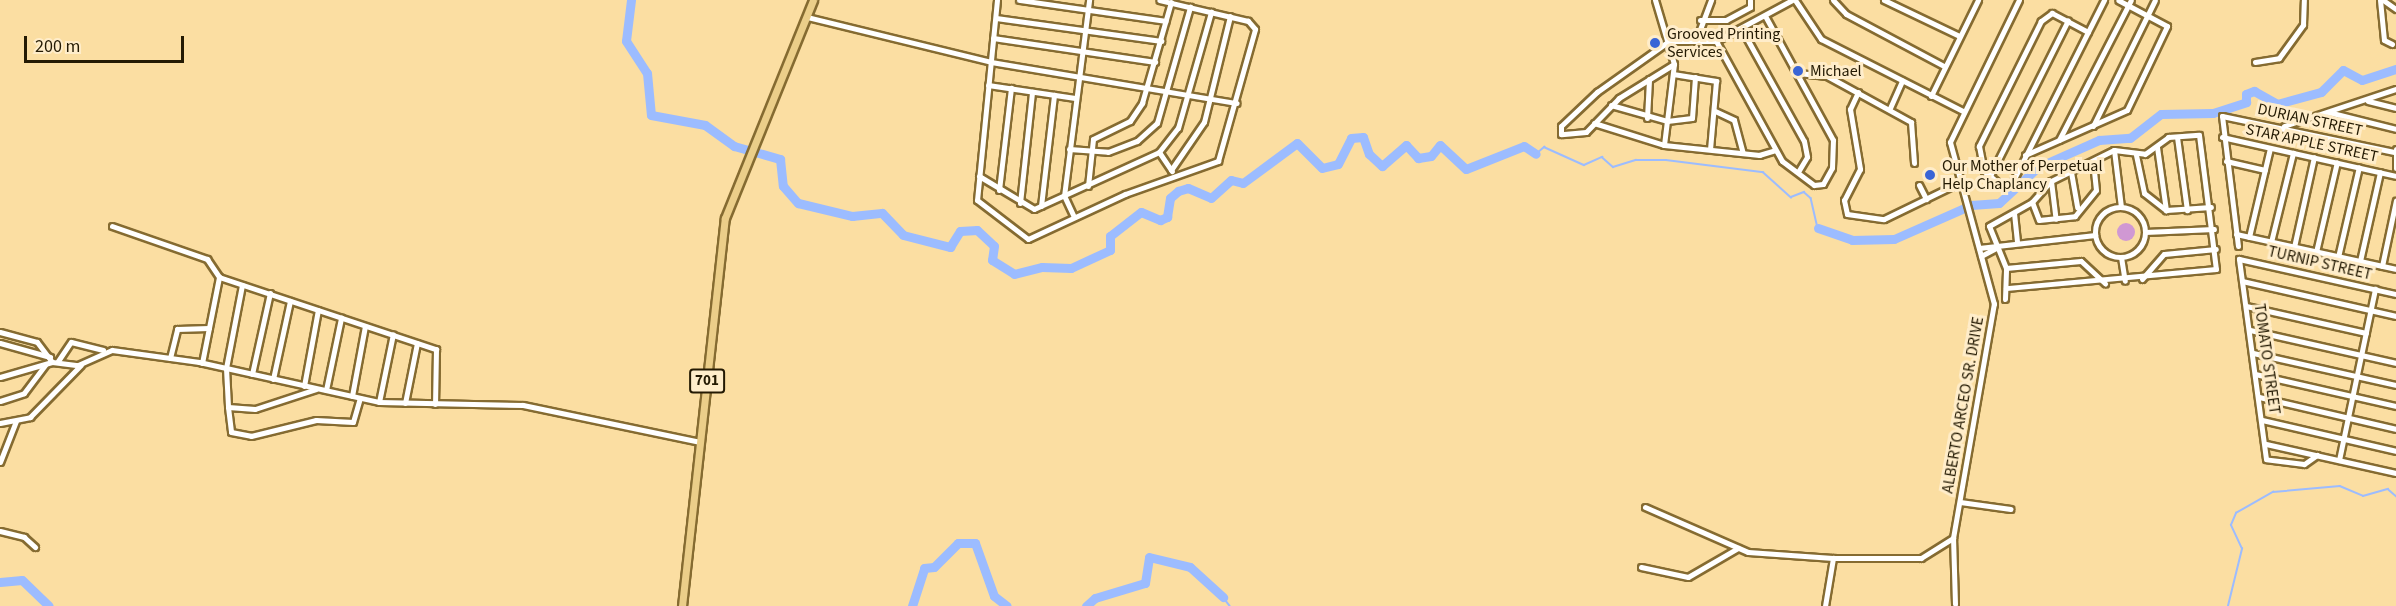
<!DOCTYPE html>
<style>
body{margin:0}
#map{position:relative;width:2396px;height:606px;overflow:hidden;background:#fbdea2;font-family:"Source Sans 3",sans-serif}
div>[style]{position:absolute}
[style*='--x']{left:calc(var(--x)*1px);top:calc(var(--y)*1px);width:calc(var(--w)*1px);rotate:calc(var(--a)*1deg)}
.green>*{inset:0;background:#d098d3}
.round{border-radius:50%}
.stream>*{height:1.5px;margin:-0.75px;padding:0 0.75px;transform-origin:0.75px;border-radius:0.75px;background:#9cbcff}
.river>*{height:9px;margin:-4.5px;padding:0 4.5px;transform-origin:4.5px;border-radius:4.5px;background:#9cbcff}
.roads{filter:drop-shadow(2px 0 #856b31) drop-shadow(-2px 0 #856b31) drop-shadow(0 2px #856b31) drop-shadow(0 -2px #856b31)}
.minor>*{height:5px;margin:-2.5px;padding:0 2.5px;transform-origin:2.5px;border-radius:2.5px;background:#fff}
.minor>.ring{margin:-2.5px;padding:0;box-sizing:content-box;background:none;border:5px solid #fff;border-radius:50%}
.major>*{height:7px;margin:-3.5px;padding:0 3.5px;transform-origin:3.5px;border-radius:3.5px;background:#ebce89}
.dots>*{width:16px;height:16px;translate:-50% -50%;box-sizing:border-box;border:3px solid #ffedca;border-radius:50%}
span{translate:-50% -50%;white-space:nowrap;text-align:center;line-height:1.15;-webkit-text-stroke:6px #ffedca;paint-order:stroke}
.shield-label span{padding:2px 4px;background:#ffedca;border:2px solid;border-radius:4px;-webkit-text-stroke-width:0}
.shield-label{font-size:15px;color:#241a03;font-weight:700}
.poi-label{font-size:16px;color:#241a03}
.left{translate:0 -50%;text-align:left}
.street-label{font-size:16px;color:#241a03}
.scale{position:absolute;left:24px;top:36px;width:160px;height:27px;box-sizing:border-box;border:3px solid #241a03;border-top:0;padding-left:8px;font-size:18px;line-height:21px;white-space:nowrap;color:#241a03;-webkit-text-stroke:4px #ffedca;paint-order:stroke}
</style>
<div id="map">
<div class="green">
<i class="round" style="left:2117px;top:223px;width:18px;height:18px"></i>
</div>
<div class="stream">
<i style="--x:1536;--y:154;--w:11;--a:-41"></i>
<i style="--x:1544;--y:147;--w:44;--a:24.2"></i>
<i style="--x:1584;--y:165;--w:20;--a:-24"></i>
<i style="--x:1602;--y:157;--w:15;--a:42"></i>
<i style="--x:1613;--y:167;--w:24;--a:-17"></i>
<i style="--x:1636;--y:160;--w:30;--a:0"></i>
<i style="--x:1666;--y:160;--w:98;--a:7.1"></i>
<i style="--x:1763;--y:172;--w:38;--a:42"></i>
<i style="--x:1791;--y:197;--w:14;--a:-21"></i>
<i style="--x:1804;--y:192;--w:9;--a:41"></i>
<i style="--x:1811;--y:198;--w:31;--a:77"></i>
<i style="--x:1223;--y:597;--w:11;--a:52"></i>
<i style="--x:2228;--y:606;--w:59;--a:-76.2"></i>
<i style="--x:2242;--y:549;--w:26;--a:-115"></i>
<i style="--x:2231;--y:525;--w:13;--a:-67"></i>
<i style="--x:2236;--y:513;--w:43;--a:-29.6"></i>
<i style="--x:2273;--y:492;--w:67;--a:-5.1"></i>
<i style="--x:2340;--y:486;--w:25;--a:23"></i>
<i style="--x:2363;--y:496;--w:26;--a:-16"></i>
<i style="--x:2388;--y:489;--w:11;--a:41"></i>
</div>
<div class="river">
<i style="--x:631;--y:0;--w:41;--a:97"></i>
<i style="--x:626;--y:41;--w:38;--a:57"></i>
<i style="--x:647;--y:73;--w:42;--a:84.6"></i>
<i style="--x:651;--y:115;--w:55;--a:10.5"></i>
<i style="--x:705;--y:125;--w:36;--a:36"></i>
<i style="--x:734;--y:146;--w:48;--a:15.8"></i>
<i style="--x:780;--y:159;--w:27;--a:84"></i>
<i style="--x:783;--y:186;--w:23;--a:49"></i>
<i style="--x:798;--y:203;--w:56;--a:13.5"></i>
<i style="--x:852;--y:216;--w:30;--a:-6"></i>
<i style="--x:882;--y:213;--w:30;--a:46"></i>
<i style="--x:903;--y:235;--w:49;--a:14.3"></i>
<i style="--x:950;--y:247;--w:19;--a:-58"></i>
<i style="--x:960;--y:231;--w:17;--a:-3"></i>
<i style="--x:977;--y:230;--w:23;--a:43"></i>
<i style="--x:994;--y:246;--w:14;--a:98"></i>
<i style="--x:992;--y:260;--w:26;--a:32"></i>
<i style="--x:1014;--y:274;--w:29;--a:-14"></i>
<i style="--x:1042;--y:267;--w:29;--a:2"></i>
<i style="--x:1071;--y:268;--w:43;--a:-24.8"></i>
<i style="--x:1110;--y:250;--w:14;--a:-90"></i>
<i style="--x:1110;--y:236;--w:39;--a:-38"></i>
<i style="--x:1141;--y:212;--w:21;--a:23"></i>
<i style="--x:1160;--y:220;--w:8;--a:-23"></i>
<i style="--x:1167;--y:217;--w:19;--a:-81"></i>
<i style="--x:1170;--y:198;--w:11;--a:-41"></i>
<i style="--x:1178;--y:191;--w:10;--a:-17"></i>
<i style="--x:1188;--y:188;--w:25;--a:23"></i>
<i style="--x:1211;--y:198;--w:27;--a:-42"></i>
<i style="--x:1231;--y:180;--w:12;--a:14"></i>
<i style="--x:1243;--y:183;--w:67;--a:-36.5"></i>
<i style="--x:1297;--y:143;--w:35;--a:45"></i>
<i style="--x:1322;--y:168;--w:16;--a:-14"></i>
<i style="--x:1338;--y:164;--w:29;--a:-63"></i>
<i style="--x:1351;--y:138;--w:12;--a:-5"></i>
<i style="--x:1363;--y:137;--w:18;--a:71"></i>
<i style="--x:1369;--y:154;--w:18;--a:43"></i>
<i style="--x:1382;--y:166;--w:32;--a:-41"></i>
<i style="--x:1406;--y:145;--w:18;--a:47"></i>
<i style="--x:1418;--y:158;--w:13;--a:-9"></i>
<i style="--x:1431;--y:156;--w:14;--a:-51"></i>
<i style="--x:1440;--y:145;--w:35;--a:43"></i>
<i style="--x:1466;--y:169;--w:62;--a:-21.6"></i>
<i style="--x:1524;--y:146;--w:14;--a:34"></i>
<i style="--x:1818;--y:228;--w:36;--a:19"></i>
<i style="--x:1852;--y:240;--w:42;--a:-1.4"></i>
<i style="--x:1894;--y:239;--w:84;--a:-23.8"></i>
<i style="--x:1971;--y:205;--w:28;--a:-4"></i>
<i style="--x:1999;--y:203;--w:53;--a:-42.7"></i>
<i style="--x:2038;--y:167;--w:67;--a:-23.9"></i>
<i style="--x:2099;--y:140;--w:31;--a:-4"></i>
<i style="--x:2130;--y:138;--w:39;--a:-38"></i>
<i style="--x:2161;--y:114;--w:52;--a:-1.1"></i>
<i style="--x:2213;--y:113;--w:35;--a:-18"></i>
<i style="--x:2246;--y:102;--w:8;--a:-90"></i>
<i style="--x:2246;--y:94;--w:9;--a:-21"></i>
<i style="--x:2254;--y:91;--w:26;--a:29"></i>
<i style="--x:2277;--y:104;--w:46;--a:-15.3"></i>
<i style="--x:2321;--y:92;--w:31;--a:-45"></i>
<i style="--x:2343;--y:70;--w:21;--a:28"></i>
<i style="--x:2362;--y:80;--w:36;--a:-18"></i>
<i style="--x:0;--y:582;--w:22;--a:-5"></i>
<i style="--x:22;--y:580;--w:37;--a:44"></i>
<i style="--x:912;--y:606;--w:40;--a:-72"></i>
<i style="--x:924;--y:568;--w:10;--a:-6"></i>
<i style="--x:934;--y:567;--w:34;--a:-45"></i>
<i style="--x:958;--y:543;--w:17;--a:0"></i>
<i style="--x:975;--y:543;--w:56;--a:70.3"></i>
<i style="--x:994;--y:596;--w:16;--a:38"></i>
<i style="--x:1086;--y:606;--w:12;--a:-42"></i>
<i style="--x:1095;--y:598;--w:52;--a:-16.7"></i>
<i style="--x:1145;--y:583;--w:26;--a:-81"></i>
<i style="--x:1149;--y:557;--w:42;--a:13.7"></i>
<i style="--x:1190;--y:567;--w:45;--a:42.3"></i>
</div>
<div class="roads">
<div class="minor">
<i style="--x:997;--y:0;--w:201;--a:95.7"></i>
<i style="--x:977;--y:200;--w:64;--a:37.4"></i>
<i style="--x:1028;--y:239;--w:107;--a:-24.9"></i>
<i style="--x:1125;--y:194;--w:99;--a:-19.5"></i>
<i style="--x:1218;--y:161;--w:137;--a:-74.3"></i>
<i style="--x:1255;--y:29;--w:11;--a:-131"></i>
<i style="--x:1248;--y:21;--w:91;--a:-166.7"></i>
<i style="--x:1019;--y:0;--w:148;--a:8.1"></i>
<i style="--x:1795;--y:0;--w:47;--a:56.3"></i>
<i style="--x:1821;--y:39;--w:159;--a:26.9"></i>
<i style="--x:1833;--y:0;--w:19;--a:47"></i>
<i style="--x:1846;--y:14;--w:111;--a:28"></i>
<i style="--x:1884;--y:0;--w:83;--a:25.6"></i>
<i style="--x:2380;--y:0;--w:40;--a:84.3"></i>
<i style="--x:2384;--y:40;--w:9;--a:27"></i>
<i style="--x:2383;--y:0;--w:16;--a:35"></i>
<i style="--x:807;--y:17;--w:189;--a:13.7"></i>
<i style="--x:991;--y:62;--w:249;--a:9.5"></i>
<i style="--x:996;--y:18;--w:167;--a:7.9"></i>
<i style="--x:1700;--y:20;--w:26;--a:0"></i>
<i style="--x:1726;--y:20;--w:27;--a:-28"></i>
<i style="--x:1750;--y:7;--w:7;--a:-90"></i>
<i style="--x:1741;--y:28;--w:129;--a:60.9"></i>
<i style="--x:1804;--y:141;--w:16;--a:79"></i>
<i style="--x:1807;--y:157;--w:17;--a:121"></i>
<i style="--x:2088;--y:32;--w:41;--a:-152.2"></i>
<i style="--x:2052;--y:13;--w:14;--a:144"></i>
<i style="--x:2041;--y:21;--w:140;--a:116.4"></i>
<i style="--x:1979;--y:146;--w:25;--a:79"></i>
<i style="--x:1984;--y:171;--w:23;--a:40"></i>
<i style="--x:2002;--y:186;--w:10;--a:-17"></i>
<i style="--x:2012;--y:183;--w:205;--a:-63.3"></i>
<i style="--x:993;--y:38;--w:164;--a:8.4"></i>
<i style="--x:1696;--y:40;--w:43;--a:-69.4"></i>
<i style="--x:1716;--y:41;--w:137;--a:61.2"></i>
<i style="--x:1782;--y:161;--w:40;--a:37"></i>
<i style="--x:1814;--y:185;--w:9;--a:-6"></i>
<i style="--x:1823;--y:184;--w:18;--a:-61"></i>
<i style="--x:1832;--y:168;--w:28;--a:-88"></i>
<i style="--x:1833;--y:140;--w:141;--a:-118.7"></i>
<i style="--x:2255;--y:62;--w:24;--a:-9"></i>
<i style="--x:2279;--y:58;--w:41;--a:-54"></i>
<i style="--x:2303;--y:25;--w:25;--a:-88"></i>
<i style="--x:1674;--y:64;--w:65;--a:148.3"></i>
<i style="--x:1619;--y:98;--w:47;--a:134.1"></i>
<i style="--x:1586;--y:132;--w:25;--a:175"></i>
<i style="--x:1561;--y:134;--w:8;--a:-90"></i>
<i style="--x:1561;--y:126;--w:50;--a:-43.4"></i>
<i style="--x:1597;--y:92;--w:88;--a:-35.3"></i>
<i style="--x:1669;--y:41;--w:47;--a:0"></i>
<i style="--x:1716;--y:41;--w:86;--a:-28.3"></i>
<i style="--x:1798;--y:73;--w:29;--a:6"></i>
<i style="--x:1827;--y:76;--w:96;--a:28.7"></i>
<i style="--x:1911;--y:122;--w:41;--a:85.8"></i>
<i style="--x:1673;--y:74;--w:44;--a:9.2"></i>
<i style="--x:1716;--y:81;--w:68;--a:95"></i>
<i style="--x:988;--y:85;--w:88;--a:8.5"></i>
<i style="--x:1858;--y:92;--w:19;--a:115"></i>
<i style="--x:1850;--y:109;--w:61;--a:80.5"></i>
<i style="--x:1860;--y:169;--w:35;--a:117"></i>
<i style="--x:1844;--y:200;--w:14;--a:78"></i>
<i style="--x:1847;--y:214;--w:37;--a:8"></i>
<i style="--x:1884;--y:219;--w:82;--a:-25.9"></i>
<i style="--x:1931;--y:96;--w:107;--a:-63.9"></i>
<i style="--x:2368;--y:101;--w:29;--a:14"></i>
<i style="--x:1611;--y:105;--w:58;--a:15.9"></i>
<i style="--x:1667;--y:121;--w:57;--a:-83"></i>
<i style="--x:1674;--y:64;--w:67;--a:-106.5"></i>
<i style="--x:1890;--y:108;--w:30;--a:-66"></i>
<i style="--x:1715;--y:111;--w:21;--a:25"></i>
<i style="--x:1734;--y:120;--w:34;--a:75"></i>
<i style="--x:2328;--y:112;--w:70;--a:14"></i>
<i style="--x:1647;--y:118;--w:39;--a:-87"></i>
<i style="--x:1594;--y:123;--w:73;--a:17.4"></i>
<i style="--x:1664;--y:145;--w:96;--a:6"></i>
<i style="--x:1759;--y:155;--w:17;--a:-17"></i>
<i style="--x:2093;--y:126;--w:140;--a:-63.8"></i>
<i style="--x:2284;--y:126;--w:118;--a:-18.3"></i>
<i style="--x:2177;--y:137;--w:74;--a:82.2"></i>
<i style="--x:2222;--y:137;--w:178;--a:12.6"></i>
<i style="--x:2059;--y:140;--w:157;--a:-62.8"></i>
<i style="--x:1664;--y:145;--w:24;--a:-83"></i>
<i style="--x:1667;--y:121;--w:25;--a:-7"></i>
<i style="--x:1692;--y:118;--w:41;--a:-85.8"></i>
<i style="--x:2157;--y:147;--w:64;--a:81.9"></i>
<i style="--x:1069;--y:149;--w:39;--a:4"></i>
<i style="--x:1108;--y:152;--w:31;--a:-21"></i>
<i style="--x:1137;--y:141;--w:27;--a:-42"></i>
<i style="--x:1157;--y:123;--w:121;--a:-74.1"></i>
<i style="--x:2396;--y:149;--w:19;--a:90"></i>
<i style="--x:2114;--y:150;--w:57;--a:83"></i>
<i style="--x:1159;--y:152;--w:23;--a:56"></i>
<i style="--x:2025;--y:155;--w:111;--a:-23.8"></i>
<i style="--x:2127;--y:110;--w:93;--a:-64.5"></i>
<i style="--x:2167;--y:26;--w:55;--a:-152"></i>
<i style="--x:2136;--y:155;--w:39;--a:78"></i>
<i style="--x:2144;--y:193;--w:28;--a:38"></i>
<i style="--x:2166;--y:210;--w:45;--a:-3.8"></i>
<i style="--x:2226;--y:161;--w:40;--a:13"></i>
<i style="--x:1171;--y:170;--w:58;--a:-55.5"></i>
<i style="--x:1204;--y:122;--w:109;--a:-76.2"></i>
<i style="--x:2071;--y:172;--w:36;--a:80"></i>
<i style="--x:979;--y:176;--w:64;--a:31"></i>
<i style="--x:1034;--y:209;--w:137;--a:-24.5"></i>
<i style="--x:1159;--y:152;--w:31;--a:-52"></i>
<i style="--x:1178;--y:128;--w:121;--a:-74.1"></i>
<i style="--x:1990;--y:176;--w:174;--a:-63.4"></i>
<i style="--x:2051;--y:181;--w:38;--a:83"></i>
<i style="--x:1919;--y:185;--w:16;--a:63"></i>
<i style="--x:1088;--y:186;--w:47;--a:-83.9"></i>
<i style="--x:1093;--y:139;--w:41;--a:-25.9"></i>
<i style="--x:1130;--y:121;--w:22;--a:-56"></i>
<i style="--x:1142;--y:103;--w:105;--a:-74"></i>
<i style="--x:999;--y:190;--w:103;--a:-83.3"></i>
<i style="--x:2032;--y:202;--w:19;--a:69"></i>
<i style="--x:2039;--y:220;--w:36;--a:-6"></i>
<i style="--x:2075;--y:216;--w:33;--a:-51"></i>
<i style="--x:2096;--y:190;--w:28;--a:-96"></i>
<i style="--x:1020;--y:203;--w:112;--a:-83.8"></i>
<i style="--x:1041;--y:206;--w:112;--a:-83.3"></i>
<i class="ring" style="left:2095px;top:207px;width:45px;height:45px"></i>
<i style="--x:2014;--y:213;--w:30;--a:84"></i>
<i style="--x:1074;--y:217;--w:23;--a:-115"></i>
<i style="--x:1064;--y:196;--w:198;--a:-82.7"></i>
<i style="--x:112;--y:226;--w:101;--a:19.2"></i>
<i style="--x:207;--y:259;--w:22;--a:56"></i>
<i style="--x:2145;--y:232;--w:69;--a:-2.5"></i>
<i style="--x:2236;--y:234;--w:164;--a:12.3"></i>
<i style="--x:2249;--y:237;--w:91;--a:-76.7"></i>
<i style="--x:2271;--y:242;--w:92;--a:-76.1"></i>
<i style="--x:2238;--y:246;--w:131;--a:-97"></i>
<i style="--x:2222;--y:116;--w:177;--a:11.8"></i>
<i style="--x:2294;--y:247;--w:92;--a:-77.5"></i>
<i style="--x:1979;--y:248;--w:117;--a:-6.4"></i>
<i style="--x:2316;--y:252;--w:92;--a:-76.9"></i>
<i style="--x:1981;--y:256;--w:17;--a:-28"></i>
<i style="--x:2121;--y:257;--w:24;--a:81"></i>
<i style="--x:2338;--y:257;--w:92;--a:-76.9"></i>
<i style="--x:2360;--y:261;--w:91;--a:-77.3"></i>
<i style="--x:2382;--y:266;--w:67;--a:-78"></i>
<i style="--x:2006;--y:268;--w:75;--a:-5.3"></i>
<i style="--x:2081;--y:261;--w:33;--a:43"></i>
<i style="--x:2142;--y:279;--w:33;--a:-49"></i>
<i style="--x:2164;--y:254;--w:52;--a:-5.5"></i>
<i style="--x:2242;--y:281;--w:158;--a:12.8"></i>
<i style="--x:242;--y:285;--w:85;--a:100.9"></i>
<i style="--x:226;--y:368;--w:39;--a:87"></i>
<i style="--x:228;--y:407;--w:27;--a:4"></i>
<i style="--x:255;--y:409;--w:64;--a:-18.2"></i>
<i style="--x:2005;--y:299;--w:31;--a:-88"></i>
<i style="--x:2006;--y:268;--w:45;--a:-112"></i>
<i style="--x:1989;--y:226;--w:49;--a:-29.2"></i>
<i style="--x:2032;--y:202;--w:28;--a:-48"></i>
<i style="--x:2051;--y:181;--w:70;--a:-26.2"></i>
<i style="--x:2114;--y:150;--w:31;--a:7"></i>
<i style="--x:2145;--y:154;--w:29;--a:-36"></i>
<i style="--x:2168;--y:137;--w:31;--a:-4"></i>
<i style="--x:2199;--y:135;--w:135;--a:82.8"></i>
<i style="--x:2216;--y:269;--w:211;--a:174.8"></i>
<i style="--x:2246;--y:306;--w:123;--a:12.7"></i>
<i style="--x:2250;--y:330;--w:150;--a:12.7"></i>
<i style="--x:0;--y:332;--w:38;--a:15"></i>
<i style="--x:37;--y:342;--w:25;--a:53"></i>
<i style="--x:0;--y:343;--w:52;--a:15.6"></i>
<i style="--x:2253;--y:353;--w:147;--a:12.6"></i>
<i style="--x:170;--y:358;--w:30;--a:-76"></i>
<i style="--x:177;--y:329;--w:32;--a:-2"></i>
<i style="--x:58;--y:361;--w:23;--a:-56"></i>
<i style="--x:71;--y:342;--w:33;--a:14"></i>
<i style="--x:202;--y:363;--w:88;--a:-78.8"></i>
<i style="--x:219;--y:277;--w:229;--a:18.4"></i>
<i style="--x:436;--y:349;--w:55;--a:91"></i>
<i style="--x:252;--y:374;--w:83;--a:-77.5"></i>
<i style="--x:2255;--y:374;--w:145;--a:12.8"></i>
<i style="--x:0;--y:377;--w:54;--a:-16.1"></i>
<i style="--x:52;--y:362;--w:26;--a:7"></i>
<i style="--x:78;--y:365;--w:37;--a:-24"></i>
<i style="--x:112;--y:350;--w:88;--a:7.9"></i>
<i style="--x:199;--y:362;--w:184;--a:12.5"></i>
<i style="--x:379;--y:402;--w:144;--a:1.2"></i>
<i style="--x:523;--y:405;--w:181;--a:11.8"></i>
<i style="--x:273;--y:379;--w:80;--a:-77.7"></i>
<i style="--x:304;--y:386;--w:77;--a:-79.6"></i>
<i style="--x:326;--y:390;--w:74;--a:-78.2"></i>
<i style="--x:352;--y:396;--w:71;--a:-79.5"></i>
<i style="--x:2259;--y:397;--w:141;--a:13.1"></i>
<i style="--x:0;--y:401;--w:25;--a:-18"></i>
<i style="--x:24;--y:393;--w:35;--a:-53"></i>
<i style="--x:379;--y:402;--w:69;--a:-78.4"></i>
<i style="--x:405;--y:403;--w:61;--a:-78.7"></i>
<i style="--x:228;--y:407;--w:25;--a:83"></i>
<i style="--x:231;--y:432;--w:20;--a:11"></i>
<i style="--x:251;--y:436;--w:67;--a:-13.8"></i>
<i style="--x:316;--y:420;--w:37;--a:3"></i>
<i style="--x:353;--y:422;--w:25;--a:-74"></i>
<i style="--x:2262;--y:420;--w:138;--a:13"></i>
<i style="--x:0;--y:423;--w:31;--a:-11"></i>
<i style="--x:30;--y:417;--w:73;--a:-45.6"></i>
<i style="--x:2266;--y:444;--w:133;--a:12.6"></i>
<i style="--x:2317;--y:455;--w:16;--a:145"></i>
<i style="--x:2304;--y:464;--w:38;--a:-173"></i>
<i style="--x:2266;--y:459;--w:202;--a:-97.7"></i>
<i style="--x:2239;--y:259;--w:161;--a:12.6"></i>
<i style="--x:2339;--y:460;--w:175;--a:-78.1"></i>
<i style="--x:0;--y:462;--w:44;--a:-68.7"></i>
<i style="--x:1960;--y:502;--w:51;--a:7.8"></i>
<i style="--x:1645;--y:507;--w:112;--a:23.6"></i>
<i style="--x:1748;--y:552;--w:85;--a:4"></i>
<i style="--x:0;--y:531;--w:25;--a:14"></i>
<i style="--x:24;--y:537;--w:15;--a:42"></i>
<i style="--x:1641;--y:567;--w:48;--a:12"></i>
<i style="--x:1688;--y:577;--w:58;--a:-30.1"></i>
<i style="--x:1955;--y:604;--w:66;--a:-91.7"></i>
<i style="--x:1953;--y:538;--w:238;--a:-80.1"></i>
<i style="--x:1994;--y:304;--w:168;--a:-105.2"></i>
<i style="--x:1950;--y:142;--w:158;--a:-64.1"></i>
<i style="--x:1825;--y:606;--w:49;--a:-80.5"></i>
<i style="--x:1833;--y:558;--w:88;--a:0"></i>
<i style="--x:1921;--y:558;--w:38;--a:-32"></i>
</div>
<div class="major">
<i style="--x:682;--y:606;--w:390;--a:-83.7"></i>
<i style="--x:725;--y:218;--w:235;--a:-68"></i>
</div>
</div>
<div class="dots">
<i style="left:1655px;top:43px;background:#3a65d6"></i>
<i style="left:1798px;top:71px;background:#3a65d6"></i>
<i style="left:1930px;top:175px;background:#3a65d6"></i>
</div>
<div class="shield-label">
<span style="left:707px;top:381px">701</span>
</div>
<div class="poi-label">
<span class="left" style="left:1667px;top:43px">Grooved Printing<br>Services</span>
<span class="left" style="left:1810px;top:71px">Michael</span>
<span class="left" style="left:1942px;top:175px">Our Mother of Perpetual<br>Help Chaplancy</span>
</div>
<div class="street-label">
<span style="left:2310px;top:120px;rotate:12deg">DURIAN STREET</span>
<span style="left:2312px;top:143px;rotate:12deg">STAR APPLE STREET</span>
<span style="left:2320px;top:263px;rotate:13deg">TURNIP STREET</span>
<span style="left:2267px;top:359px;rotate:82deg">TOMATO STREET</span>
<span style="left:1963px;top:405px;rotate:-80deg">ALBERTO ARCEO SR. DRIVE</span>
</div>
<div class="scale">200 m</div>
</div>
